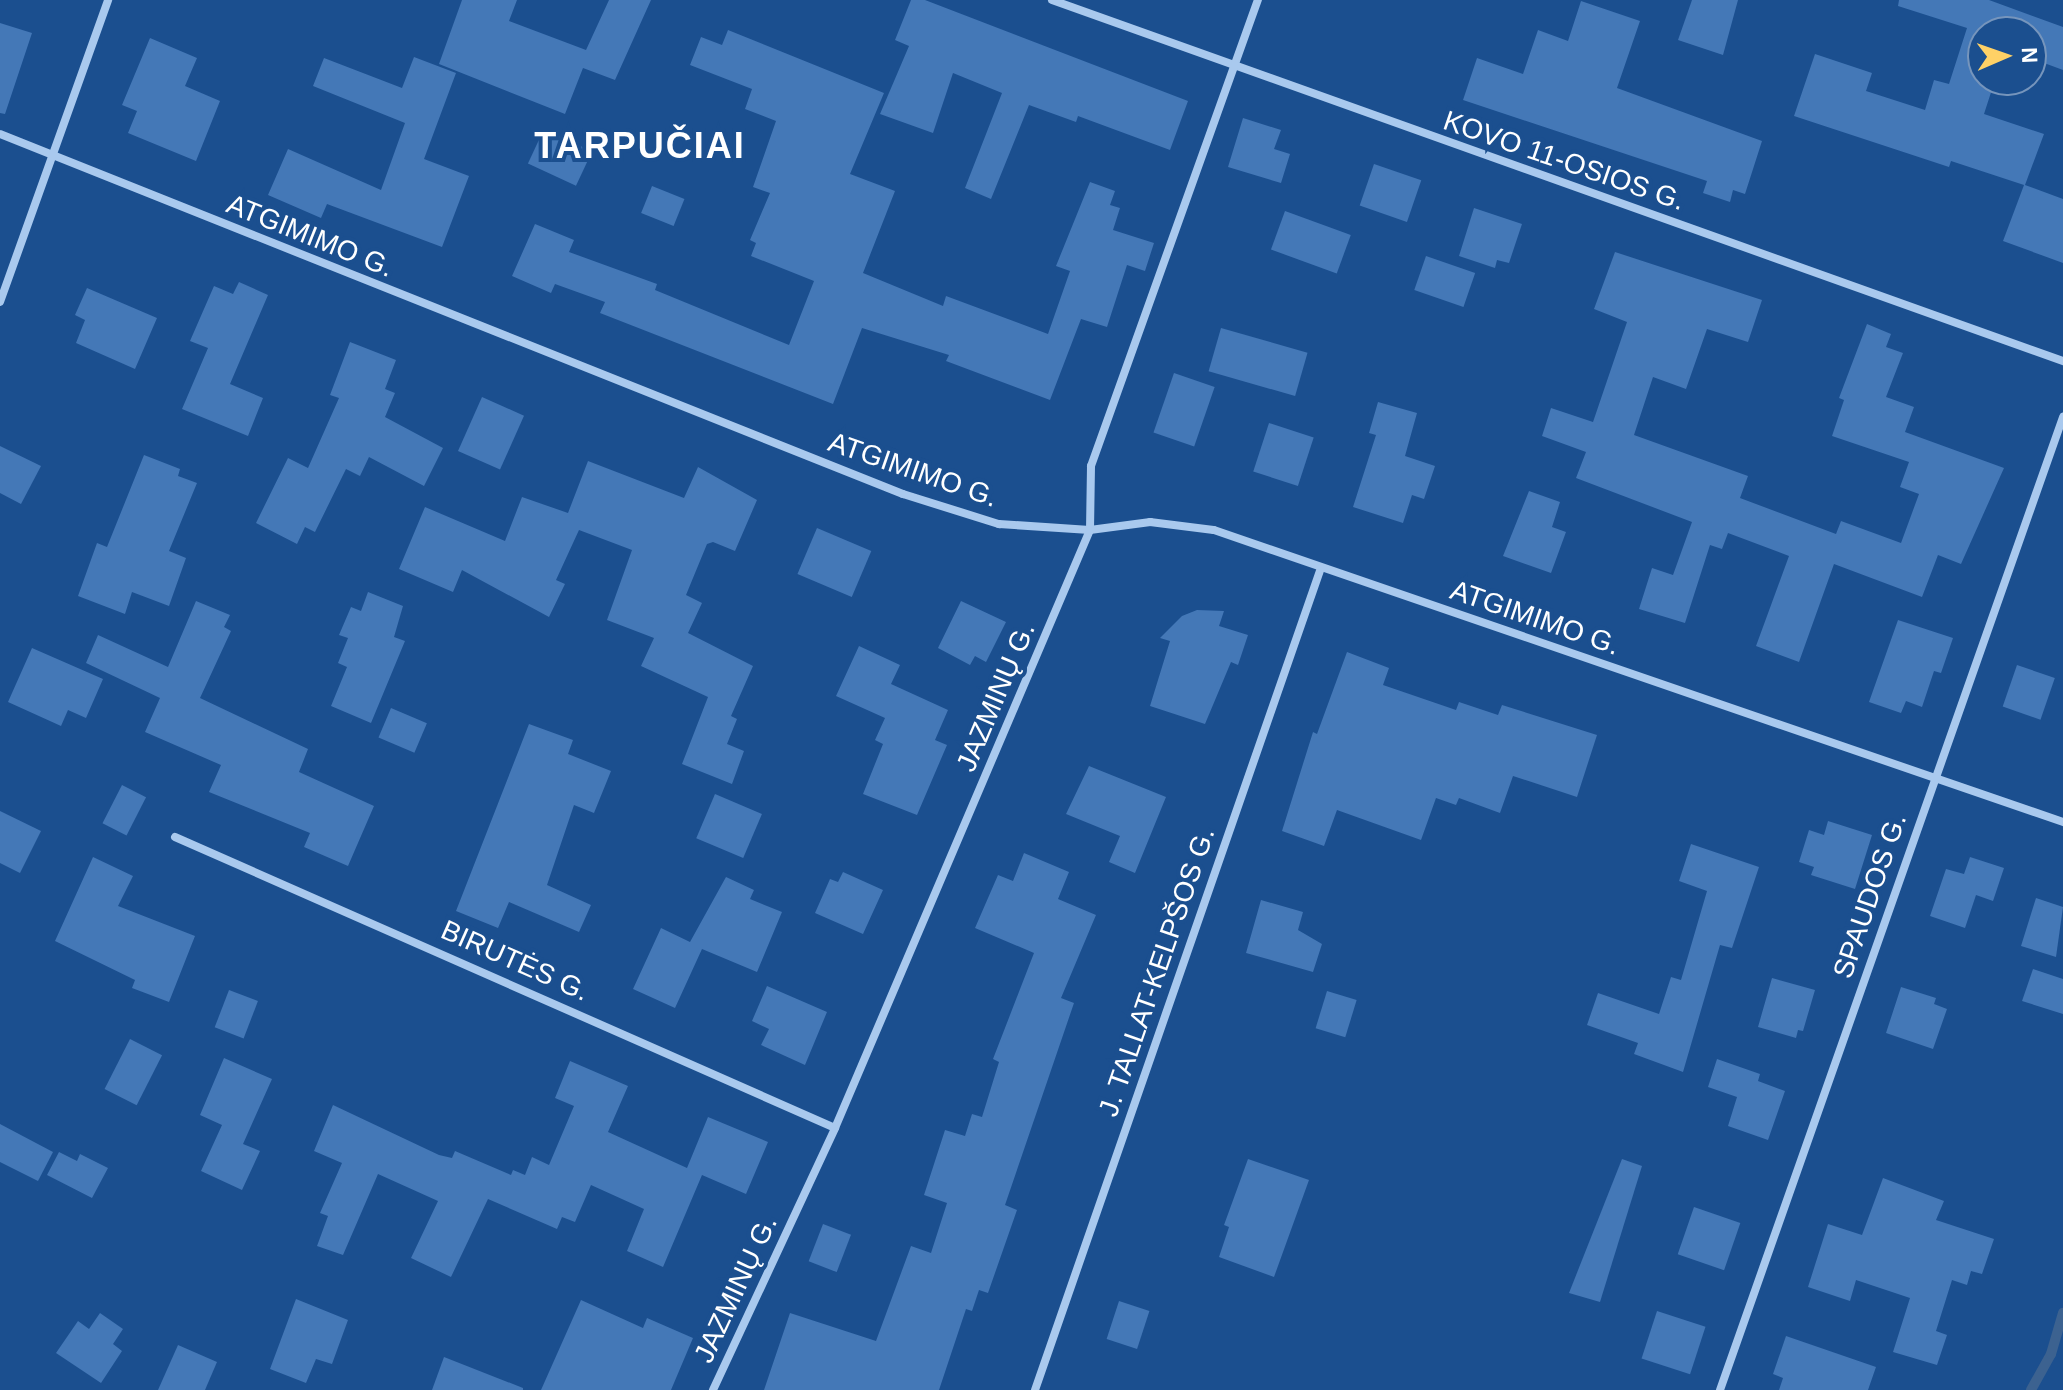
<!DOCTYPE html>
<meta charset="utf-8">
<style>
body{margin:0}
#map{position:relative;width:2063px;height:1390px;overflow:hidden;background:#1b4f8f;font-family:Arial,sans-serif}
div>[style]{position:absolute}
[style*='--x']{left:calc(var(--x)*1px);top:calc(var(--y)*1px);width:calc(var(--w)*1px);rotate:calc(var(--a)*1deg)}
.stream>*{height:10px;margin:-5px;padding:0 5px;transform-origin:5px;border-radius:5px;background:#3c6290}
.building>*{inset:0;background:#4478b7;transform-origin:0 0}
.minor>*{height:8px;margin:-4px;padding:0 4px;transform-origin:4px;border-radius:4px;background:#a9c9ee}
span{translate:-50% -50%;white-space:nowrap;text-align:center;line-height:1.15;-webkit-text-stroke:8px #1b4f8f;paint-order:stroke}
.street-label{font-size:28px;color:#fff}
.district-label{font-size:36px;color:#fff;font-weight:700;letter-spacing:2px}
.north{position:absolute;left:1967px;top:16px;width:80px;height:80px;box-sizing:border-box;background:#1b4f8f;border:2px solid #7695bc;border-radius:50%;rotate:88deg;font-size:22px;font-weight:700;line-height:32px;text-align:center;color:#fff}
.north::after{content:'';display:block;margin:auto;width:28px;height:36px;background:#ffd166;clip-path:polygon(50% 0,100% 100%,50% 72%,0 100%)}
</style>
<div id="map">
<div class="stream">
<i style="--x:2031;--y:1390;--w:41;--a:-60.9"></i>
<i style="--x:2051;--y:1354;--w:43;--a:-73.7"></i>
</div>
<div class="building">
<i style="clip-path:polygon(462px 0,517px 0,509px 21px,586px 50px,609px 0,651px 0,615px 80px,583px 68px,565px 114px,439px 64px)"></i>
<i style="clip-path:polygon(911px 0,925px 0,1188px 101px,1170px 150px,1078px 116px,1076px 122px,1029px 105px,991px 199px,965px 188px,1002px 93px,953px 73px,933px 133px,880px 114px,909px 46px,895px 40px)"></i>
<i style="clip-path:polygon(1692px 0,1738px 0,1723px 55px,1678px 40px)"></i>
<i style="clip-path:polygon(1899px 0,1989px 0,2063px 27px,2063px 70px,2031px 58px,2031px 32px,1983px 32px,1983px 80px,1995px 80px,1984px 114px,2044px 134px,2025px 185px,2063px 199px,2063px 263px,2003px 241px,2024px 185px,1951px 161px,1949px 167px,1794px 116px,1815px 54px,1872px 73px,1866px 91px,1925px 110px,1934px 80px,1949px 84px,1967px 28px,1898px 6px)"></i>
<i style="clip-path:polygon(1581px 1px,1640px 21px,1617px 88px,1762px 141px,1745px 194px,1733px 190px,1730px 202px,1703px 193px,1707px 181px,1463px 100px,1477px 58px,1523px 74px,1538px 30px,1568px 41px)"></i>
<i style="clip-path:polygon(0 23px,32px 33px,5px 114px,0 113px)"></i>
<i style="clip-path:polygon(728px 30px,884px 93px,850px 174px,895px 191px,863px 273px,943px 306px,946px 296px,1048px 334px,1070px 271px,1056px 266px,1090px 182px,1115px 191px,1110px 205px,1120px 208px,1113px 230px,1154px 243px,1145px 271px,1127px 265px,1107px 327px,1081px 319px,1050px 400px,946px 361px,949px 355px,862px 328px,833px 404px,600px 313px,605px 302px,555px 284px,551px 293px,512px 276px,535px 224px,574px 240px,569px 252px,657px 284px,655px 290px,789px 345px,814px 281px,751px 256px,756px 243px,750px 240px,770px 193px,753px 187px,776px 121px,745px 109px,752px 89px,690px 65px,701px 37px,722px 45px)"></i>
<i style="clip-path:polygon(150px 38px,197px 58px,185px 86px,220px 101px,196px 161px,128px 133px,137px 111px,122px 105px)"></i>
<i style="clip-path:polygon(414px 57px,456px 73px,424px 159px,469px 176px,442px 247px,327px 204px,321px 218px,268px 195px,288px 149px,381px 190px,405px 123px,313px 86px,324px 58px,402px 88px)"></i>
<i style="clip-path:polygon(1243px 118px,1281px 130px,1274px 149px,1290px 154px,1281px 183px,1228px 167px)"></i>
<i style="left:544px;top:129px;width:53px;height:38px;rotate:25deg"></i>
<i style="left:1374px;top:164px;width:50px;height:44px;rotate:19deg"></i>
<i style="left:652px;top:186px;width:35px;height:29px;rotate:22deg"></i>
<i style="clip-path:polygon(1474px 208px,1522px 224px,1509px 263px,1497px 260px,1495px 268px,1459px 256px)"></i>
<i style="left:1285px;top:211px;width:70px;height:41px;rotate:20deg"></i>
<i style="clip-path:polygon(1615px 252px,1762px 300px,1748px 342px,1707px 329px,1686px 389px,1653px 377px,1634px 435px,1748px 476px,1740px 498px,1836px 534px,1841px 521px,1901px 543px,1919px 494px,1900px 487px,1909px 462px,1832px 436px,1844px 400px,1839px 398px,1867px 324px,1891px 334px,1886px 347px,1903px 353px,1886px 397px,1914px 407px,1905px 432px,2004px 468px,1961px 564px,1938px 555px,1922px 597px,1834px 564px,1799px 662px,1756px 646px,1789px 556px,1728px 533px,1722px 549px,1710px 545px,1685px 623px,1639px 609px,1652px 568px,1673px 575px,1692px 522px,1576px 478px,1586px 452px,1542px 436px,1551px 408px,1593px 422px,1627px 322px,1594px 309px)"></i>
<i style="left:1426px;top:256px;width:52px;height:36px;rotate:19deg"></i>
<i style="clip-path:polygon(239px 282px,268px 295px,230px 384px,263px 398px,248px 436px,182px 409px,208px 348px,190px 341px,214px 286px,233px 294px)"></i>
<i style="clip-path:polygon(87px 288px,157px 318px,135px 369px,76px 343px,85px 320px,75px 315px)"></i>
<i style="left:1221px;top:328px;width:90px;height:45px;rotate:16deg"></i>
<i style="clip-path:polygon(350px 342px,396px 360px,385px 389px,395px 393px,385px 417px,443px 448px,424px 486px,369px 457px,360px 476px,346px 469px,315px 532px,305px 527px,297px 544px,256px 523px,288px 458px,308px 468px,339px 398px,330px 395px)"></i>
<i style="left:1174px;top:373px;width:43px;height:63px;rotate:19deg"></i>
<i style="left:482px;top:397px;width:46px;height:59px;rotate:24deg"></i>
<i style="clip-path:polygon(1378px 402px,1417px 413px,1405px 456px,1435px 466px,1424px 499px,1412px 495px,1403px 523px,1353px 507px,1376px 435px,1369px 433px)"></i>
<i style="left:1269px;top:423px;width:47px;height:51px;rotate:18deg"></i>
<i style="clip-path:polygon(0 446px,41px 466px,21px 504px,0 493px)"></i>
<i style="clip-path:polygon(144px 455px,180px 469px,178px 476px,197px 483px,169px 551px,186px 558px,169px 606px,132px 592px,125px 614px,78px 596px,97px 543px,107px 547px)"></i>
<i style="clip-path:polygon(588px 461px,684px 498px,698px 467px,757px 500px,735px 551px,713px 542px,707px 544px,686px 595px,702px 603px,688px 633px,753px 666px,731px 716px,737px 719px,727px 744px,744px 751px,732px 784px,682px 764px,708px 697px,641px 666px,654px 638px,607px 620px,632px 550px,579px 530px,556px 580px,565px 584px,549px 617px,462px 570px,453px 592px,399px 569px,425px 507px,505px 541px,522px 497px,568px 513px)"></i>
<i style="clip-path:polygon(1529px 491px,1560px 502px,1552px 527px,1566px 532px,1551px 573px,1503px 556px)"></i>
<i style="left:817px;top:528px;width:59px;height:50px;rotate:23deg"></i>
<i style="clip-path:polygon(368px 592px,403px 606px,394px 637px,405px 641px,371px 723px,331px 706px,347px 667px,338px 663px,348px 638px,339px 635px,351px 607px,361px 611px)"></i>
<i style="clip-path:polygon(196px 601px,230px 615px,224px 627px,231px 631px,200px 698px,308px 749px,299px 772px,374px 806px,348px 866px,304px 847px,310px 833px,209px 792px,221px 765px,145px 732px,160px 698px,86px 663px,98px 635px,168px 667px)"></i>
<i style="clip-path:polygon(961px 601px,1006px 622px,986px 662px,975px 656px,970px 665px,938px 648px)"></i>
<i style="clip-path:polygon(1197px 610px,1224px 611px,1219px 626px,1248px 635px,1238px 665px,1231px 662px,1205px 724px,1150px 706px,1170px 641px,1160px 638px,1182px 616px)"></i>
<i style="clip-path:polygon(1898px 620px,1953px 638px,1941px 673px,1934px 671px,1922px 707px,1906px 701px,1901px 713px,1869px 702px)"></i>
<i style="clip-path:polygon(859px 646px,900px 665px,891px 684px,948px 710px,935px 740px,947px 745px,917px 815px,863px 794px,883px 744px,875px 740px,885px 718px,836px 696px)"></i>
<i style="clip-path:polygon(32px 648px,103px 679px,86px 718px,68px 710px,61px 726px,8px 702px)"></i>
<i style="clip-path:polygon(1347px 652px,1389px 668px,1383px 685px,1456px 710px,1459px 702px,1498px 715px,1502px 705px,1597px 735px,1577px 797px,1513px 776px,1500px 813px,1459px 798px,1456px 805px,1436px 798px,1421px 840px,1337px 810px,1324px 846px,1282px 831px,1313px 732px,1317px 734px)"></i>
<i style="left:2017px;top:665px;width:40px;height:44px;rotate:19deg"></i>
<i style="left:391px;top:708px;width:39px;height:32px;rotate:23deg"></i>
<i style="clip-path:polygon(529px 724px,573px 740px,568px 754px,611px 771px,594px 813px,574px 805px,547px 885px,591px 905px,579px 932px,509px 902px,498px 928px,456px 911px)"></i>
<i style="clip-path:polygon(1089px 766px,1166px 797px,1135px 873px,1109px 862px,1120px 836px,1066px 814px)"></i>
<i style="left:122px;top:785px;width:27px;height:43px;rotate:27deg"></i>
<i style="left:715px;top:794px;width:51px;height:48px;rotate:23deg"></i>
<i style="clip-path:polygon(0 811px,41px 831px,20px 873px,0 863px)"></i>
<i style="clip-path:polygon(1828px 821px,1872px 835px,1855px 889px,1811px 875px,1814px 867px,1799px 862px,1809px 830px,1824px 835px)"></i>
<i style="clip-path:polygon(1691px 844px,1759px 867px,1732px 948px,1720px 945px,1683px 1072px,1634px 1054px,1638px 1043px,1587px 1025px,1598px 993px,1659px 1014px,1671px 977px,1681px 980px,1707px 891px,1679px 881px)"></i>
<i style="clip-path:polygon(1024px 853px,1069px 872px,1058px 899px,1096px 915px,1061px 998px,1074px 1003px,1005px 1205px,1017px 1210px,988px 1293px,979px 1290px,972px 1311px,966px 1309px,939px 1390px,764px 1390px,790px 1313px,876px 1341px,911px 1246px,931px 1253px,947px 1203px,924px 1195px,945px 1130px,965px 1136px,972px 1114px,982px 1117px,999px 1062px,993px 1059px,1034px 953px,975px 928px,998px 875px,1013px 881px)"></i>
<i style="clip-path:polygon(93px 857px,133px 876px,118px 906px,195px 936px,169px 1002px,132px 988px,135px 980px,55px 941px)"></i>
<i style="clip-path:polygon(1970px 857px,2004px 868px,1993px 901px,1976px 895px,1965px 928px,1930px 916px,1946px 869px,1964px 874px)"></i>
<i style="clip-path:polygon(843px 872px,883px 890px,863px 934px,815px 913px,830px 879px,838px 882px)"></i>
<i style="clip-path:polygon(726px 877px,754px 890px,750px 899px,782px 912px,757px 972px,702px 949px,675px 1008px,633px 989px,661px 928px,690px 942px)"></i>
<i style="clip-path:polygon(2036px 898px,2063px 907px,2056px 957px,2021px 946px)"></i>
<i style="clip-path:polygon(1261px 900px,1303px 912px,1298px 930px,1322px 944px,1313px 972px,1246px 953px)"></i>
<i style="clip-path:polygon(2033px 969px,2063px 979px,2063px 1014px,2022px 1001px)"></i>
<i style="clip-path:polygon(1772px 978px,1815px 990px,1803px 1031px,1798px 1030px,1796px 1038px,1758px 1027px)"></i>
<i style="clip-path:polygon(767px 986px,827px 1012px,805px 1065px,761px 1045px,769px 1029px,752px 1021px)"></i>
<i style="clip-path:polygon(1901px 987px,1936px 998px,1934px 1004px,1947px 1009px,1933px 1049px,1886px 1033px)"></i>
<i style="left:229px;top:990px;width:31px;height:40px;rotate:21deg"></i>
<i style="left:1327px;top:991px;width:31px;height:39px;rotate:17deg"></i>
<i style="left:130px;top:1039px;width:36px;height:56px;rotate:27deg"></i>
<i style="clip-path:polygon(224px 1058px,272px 1079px,243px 1144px,260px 1151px,242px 1190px,201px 1171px,222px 1125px,200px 1115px)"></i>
<i style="clip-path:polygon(1717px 1059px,1760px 1074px,1758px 1081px,1785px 1091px,1768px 1140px,1728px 1126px,1737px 1097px,1708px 1087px)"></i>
<i style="clip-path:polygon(570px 1061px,628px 1086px,608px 1132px,687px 1168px,708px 1117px,768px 1142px,746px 1194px,702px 1175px,663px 1267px,627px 1251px,644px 1209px,591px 1185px,575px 1222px,562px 1217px,557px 1229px,488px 1199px,451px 1277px,411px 1258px,438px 1201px,378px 1174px,343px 1255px,317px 1246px,328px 1216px,320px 1213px,342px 1163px,314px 1151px,333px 1105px,439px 1155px,452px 1158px,455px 1151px,511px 1175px,513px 1170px,525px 1175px,532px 1157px,549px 1165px,574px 1106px,555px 1098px)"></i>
<i style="clip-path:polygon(0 1124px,53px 1152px,38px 1181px,0 1162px)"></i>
<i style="clip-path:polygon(59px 1152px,77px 1161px,80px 1154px,108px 1168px,92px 1198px,47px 1175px)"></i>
<i style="clip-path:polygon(1248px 1159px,1309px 1180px,1274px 1277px,1219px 1257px,1229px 1227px,1224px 1225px)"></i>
<i style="clip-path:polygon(1622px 1159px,1642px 1166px,1600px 1302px,1569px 1293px)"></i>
<i style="clip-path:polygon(1883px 1178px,1944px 1201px,1936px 1220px,1994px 1239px,1982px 1274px,1971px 1271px,1967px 1285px,1952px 1280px,1936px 1331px,1947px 1335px,1937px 1365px,1893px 1352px,1910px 1298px,1856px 1280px,1850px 1301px,1808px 1287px,1828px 1224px,1862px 1235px)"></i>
<i style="left:1694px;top:1207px;width:49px;height:50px;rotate:19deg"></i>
<i style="left:823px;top:1224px;width:30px;height:40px;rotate:21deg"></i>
<i style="clip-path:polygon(296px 1299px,348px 1320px,332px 1364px,316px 1359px,306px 1383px,270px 1369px)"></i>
<i style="clip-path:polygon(581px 1300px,643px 1328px,647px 1318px,693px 1338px,671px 1390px,541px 1390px)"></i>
<i style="left:1119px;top:1301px;width:32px;height:40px;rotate:18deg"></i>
<i style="left:1657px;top:1311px;width:51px;height:50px;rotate:18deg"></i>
<i style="clip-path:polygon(100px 1313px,123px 1329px,113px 1344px,122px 1351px,101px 1383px,56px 1353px,78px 1321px,89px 1329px)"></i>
<i style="clip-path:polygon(1786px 1336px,1876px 1367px,1868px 1390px,1779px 1390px,1783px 1378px,1773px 1374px)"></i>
<i style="clip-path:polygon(178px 1345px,217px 1362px,205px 1390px,158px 1390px)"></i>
<i style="clip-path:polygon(444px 1357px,523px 1388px,523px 1390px,432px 1390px)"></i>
</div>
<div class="minor">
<i style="--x:1052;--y:0;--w:1074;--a:19.65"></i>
<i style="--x:0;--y:134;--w:972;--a:21.74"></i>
<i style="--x:903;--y:494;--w:101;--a:17.4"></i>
<i style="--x:999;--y:524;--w:91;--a:3.8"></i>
<i style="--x:1090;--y:530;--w:61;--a:-7.6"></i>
<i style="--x:1150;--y:522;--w:64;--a:7.1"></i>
<i style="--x:1214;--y:530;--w:898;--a:18.98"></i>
<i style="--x:0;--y:302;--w:321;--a:-70.3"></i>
<i style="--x:175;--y:837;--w:721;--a:23.79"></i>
<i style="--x:713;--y:1390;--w:289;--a:-65"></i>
<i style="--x:835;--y:1128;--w:650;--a:-66.91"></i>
<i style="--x:1090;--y:530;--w:64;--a:-89.1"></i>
<i style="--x:1091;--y:466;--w:495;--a:-70.3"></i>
<i style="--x:1035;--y:1390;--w:870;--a:-70.82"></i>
<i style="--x:1720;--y:1390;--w:1032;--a:-70.58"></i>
</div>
<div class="street-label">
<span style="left:1564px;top:161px;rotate:19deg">KOVO 11-OSIOS G.</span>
<span style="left:310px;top:236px;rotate:22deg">ATGIMIMO G.</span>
<span style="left:913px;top:470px;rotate:19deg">ATGIMIMO G.</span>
<span style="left:1535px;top:618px;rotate:19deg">ATGIMIMO G.</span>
<span style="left:996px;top:697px;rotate:-67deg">JAZMINŲ G.</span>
<span style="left:1870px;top:896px;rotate:-71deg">SPAUDOS G.</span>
<span style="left:515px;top:961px;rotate:24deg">BIRUTĖS G.</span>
<span style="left:1157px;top:972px;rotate:-71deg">J. TALLAT-KELPŠOS G.</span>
<span style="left:736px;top:1289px;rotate:-65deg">JAZMINŲ G.</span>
</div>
<div class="district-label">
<span style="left:640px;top:146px">TARPUČIAI</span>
</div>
<div class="north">N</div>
</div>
